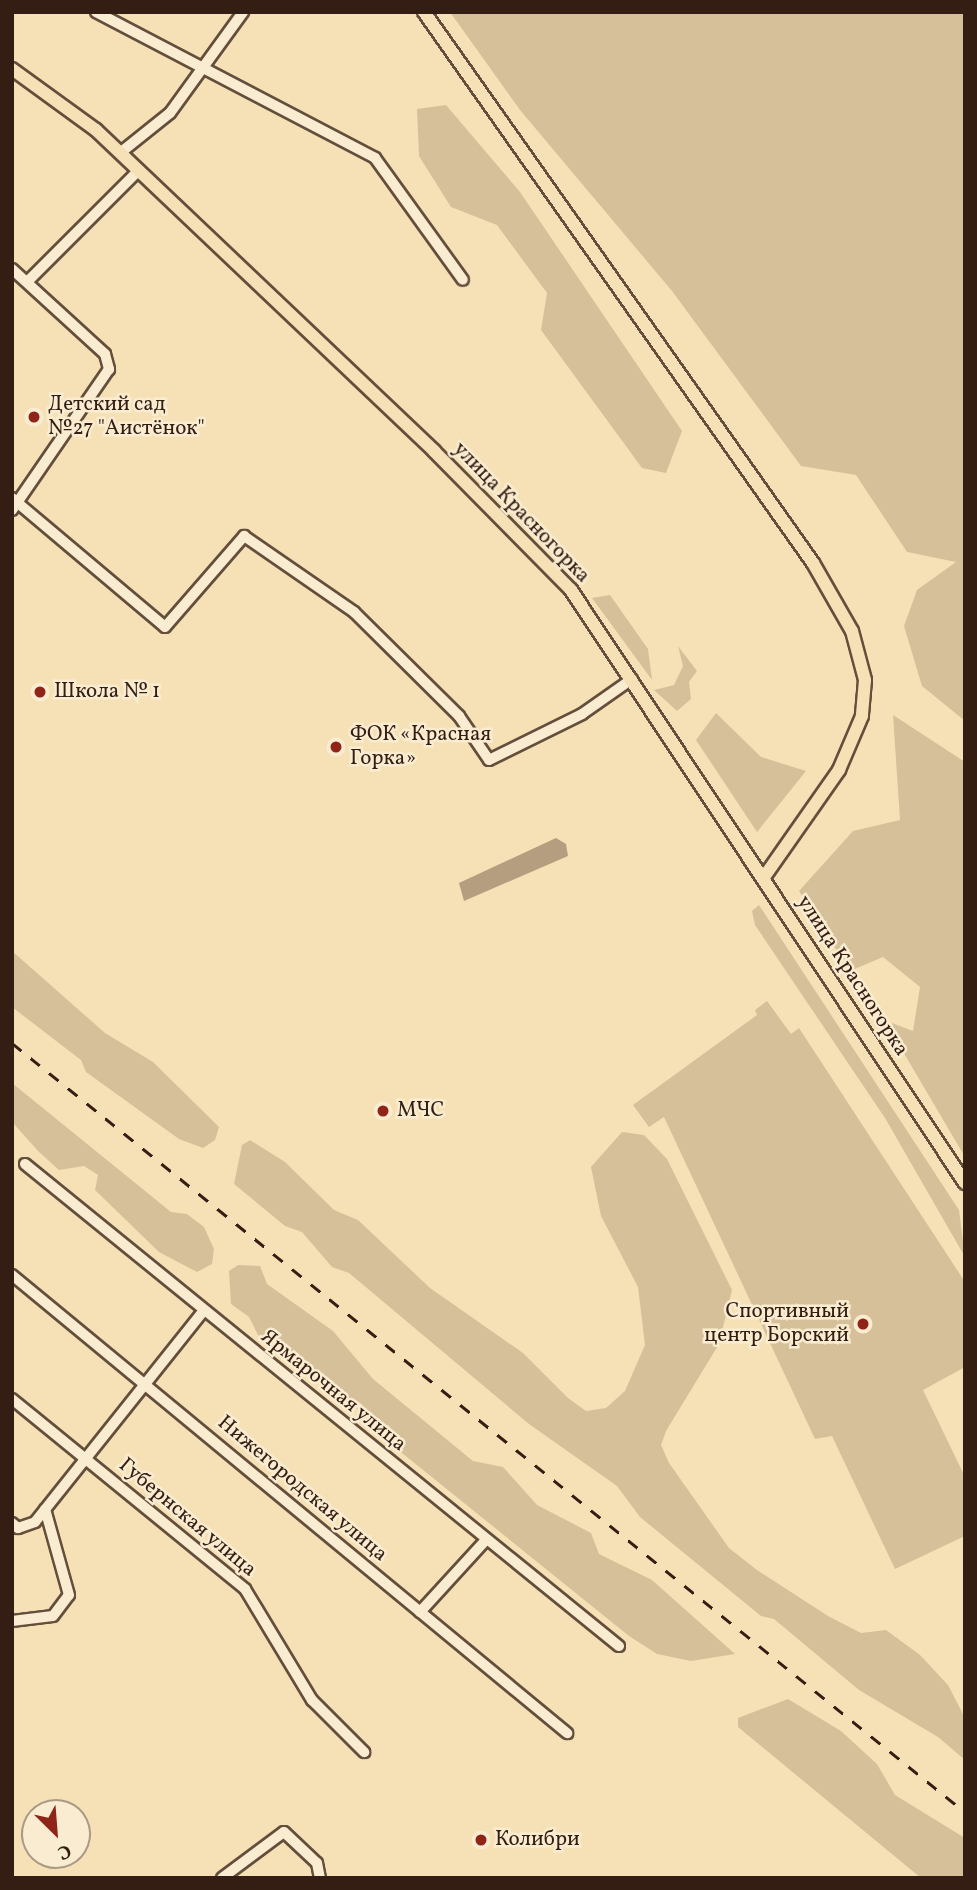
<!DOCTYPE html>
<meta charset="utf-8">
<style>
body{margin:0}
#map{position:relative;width:977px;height:1890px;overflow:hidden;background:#f6e1b6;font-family:Vollkorn,serif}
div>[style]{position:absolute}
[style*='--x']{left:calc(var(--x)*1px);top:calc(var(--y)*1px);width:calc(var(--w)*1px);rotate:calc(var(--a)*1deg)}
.green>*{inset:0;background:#d5c09a}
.water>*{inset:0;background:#b49e7f}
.roads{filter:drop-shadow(2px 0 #644e3c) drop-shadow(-2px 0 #644e3c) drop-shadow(0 2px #644e3c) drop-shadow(0 -2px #644e3c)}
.minor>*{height:10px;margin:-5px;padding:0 5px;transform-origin:5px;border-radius:5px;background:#f9ecd0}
.major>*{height:12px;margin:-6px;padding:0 6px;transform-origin:6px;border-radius:6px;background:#f6e1b6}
.rail>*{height:2.5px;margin-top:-1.25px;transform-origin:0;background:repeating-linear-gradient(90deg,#341d13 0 12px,transparent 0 24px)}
.dots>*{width:19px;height:19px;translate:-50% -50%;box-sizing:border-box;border:4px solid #f9ecd0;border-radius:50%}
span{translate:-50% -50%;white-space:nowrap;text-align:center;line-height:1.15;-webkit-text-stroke:5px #f9ecd0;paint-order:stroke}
.poi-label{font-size:21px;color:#341d13}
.left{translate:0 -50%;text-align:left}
.right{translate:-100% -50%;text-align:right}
.street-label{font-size:21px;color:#341d13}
.frame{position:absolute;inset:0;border:14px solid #341d13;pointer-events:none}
.north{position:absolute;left:21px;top:1799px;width:70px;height:70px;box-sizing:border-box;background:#f9ecd0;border:2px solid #aa9984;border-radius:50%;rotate:155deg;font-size:19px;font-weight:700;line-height:28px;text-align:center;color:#341d13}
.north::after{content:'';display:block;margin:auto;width:24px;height:32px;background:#8f2418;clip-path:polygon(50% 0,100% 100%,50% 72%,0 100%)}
</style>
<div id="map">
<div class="green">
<i style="clip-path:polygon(450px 12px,965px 12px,965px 721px,922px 686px,904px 626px,917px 590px,956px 562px,907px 552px,856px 475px,801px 466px,672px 291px,520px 110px)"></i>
<i style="clip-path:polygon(446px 105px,520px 192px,682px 431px,666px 473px,642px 468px,541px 330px,547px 293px,497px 225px,451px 207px,419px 156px,417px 109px)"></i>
<i style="clip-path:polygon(610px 595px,648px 649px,652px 680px,592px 598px)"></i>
<i style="clip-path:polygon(678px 646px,697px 671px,689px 682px,691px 699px,677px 711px,654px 690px,674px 685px,683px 666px)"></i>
<i style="clip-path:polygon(716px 713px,761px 757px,806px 771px,757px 832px,696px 740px)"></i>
<i style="clip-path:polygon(893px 715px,965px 762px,965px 1157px,892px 1033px,892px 1023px,913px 1031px,920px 987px,883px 957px,850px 971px,799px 891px,853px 831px,900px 820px)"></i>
<i style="clip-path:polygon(759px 905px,959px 1210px,965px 1257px,885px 1118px,755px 925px,752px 911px)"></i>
<i style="clip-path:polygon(12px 951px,105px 1033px,153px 1062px,219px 1127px,215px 1140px,203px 1148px,179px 1139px,86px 1072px,81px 1060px,12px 1007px)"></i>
<i style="clip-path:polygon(767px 1001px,791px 1034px,799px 1028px,965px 1282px,965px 1367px,923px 1390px,965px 1477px,965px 1536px,895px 1569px,832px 1436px,815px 1439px,664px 1117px,649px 1127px,633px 1105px,757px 1015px,755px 1010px)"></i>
<i style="clip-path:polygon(12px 1083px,171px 1212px,187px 1214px,204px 1227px,214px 1249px,212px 1264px,197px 1272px,159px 1252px,95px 1190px,98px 1175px,84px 1166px,59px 1170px,38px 1151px,14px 1124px)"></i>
<i style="clip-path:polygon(622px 1132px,644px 1135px,667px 1159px,732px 1290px,719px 1344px,666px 1431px,661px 1445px,669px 1463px,729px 1548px,757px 1570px,828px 1616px,861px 1633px,886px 1630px,920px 1655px,948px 1685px,965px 1718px,965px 1760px,938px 1737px,859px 1690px,774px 1619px,761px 1616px,640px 1517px,617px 1486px,529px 1424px,349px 1273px,332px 1267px,302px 1232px,285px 1226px,234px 1184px,242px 1145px,250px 1140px,285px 1162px,334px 1210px,358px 1220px,430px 1288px,523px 1353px,568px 1398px,586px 1411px,606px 1408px,625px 1391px,645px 1345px,638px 1287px,601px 1216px,591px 1167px)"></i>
<i style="clip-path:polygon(238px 1265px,260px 1266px,267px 1284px,333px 1331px,373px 1379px,473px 1461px,503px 1467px,537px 1505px,591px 1533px,599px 1554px,652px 1580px,735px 1654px,691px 1661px,657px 1654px,629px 1636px,402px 1453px,342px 1394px,258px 1335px,249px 1317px,231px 1304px,229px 1271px)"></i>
<i style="clip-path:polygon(788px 1699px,841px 1731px,877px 1764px,895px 1795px,965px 1838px,965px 1878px,921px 1878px,738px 1727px,738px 1718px)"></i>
</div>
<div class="water">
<i style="clip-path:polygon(556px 838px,566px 844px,568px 856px,464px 901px,459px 883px)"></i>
</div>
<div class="roads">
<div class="minor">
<i style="--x:96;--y:12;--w:315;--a:27.6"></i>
<i style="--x:375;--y:158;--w:150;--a:54.2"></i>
<i style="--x:120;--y:153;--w:64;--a:-38.7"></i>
<i style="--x:170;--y:113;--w:125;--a:-54.1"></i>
<i style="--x:12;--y:269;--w:126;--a:42.4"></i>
<i style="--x:105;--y:354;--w:16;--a:75"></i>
<i style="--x:109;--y:369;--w:171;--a:124.5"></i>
<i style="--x:27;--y:282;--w:157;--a:-45"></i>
<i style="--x:12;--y:498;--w:200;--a:40.1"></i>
<i style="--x:165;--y:627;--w:121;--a:-49"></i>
<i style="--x:244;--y:536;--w:134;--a:34.6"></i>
<i style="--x:354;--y:612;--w:148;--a:44.7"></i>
<i style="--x:459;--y:716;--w:53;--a:55.7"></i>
<i style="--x:489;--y:760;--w:104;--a:-26.3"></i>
<i style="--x:582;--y:714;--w:61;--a:-35"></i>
<i style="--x:25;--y:1164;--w:765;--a:39.06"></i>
<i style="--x:12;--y:1275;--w:720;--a:39.53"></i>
<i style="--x:12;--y:1399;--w:301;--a:39.2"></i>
<i style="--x:245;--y:1589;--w:130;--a:58.9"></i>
<i style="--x:312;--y:1700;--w:74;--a:45"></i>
<i style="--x:12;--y:1523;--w:8;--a:40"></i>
<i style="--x:18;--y:1528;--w:18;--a:-19"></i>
<i style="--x:35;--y:1522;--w:271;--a:-51.4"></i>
<i style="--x:420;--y:1612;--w:96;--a:-47.5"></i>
<i style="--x:12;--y:1621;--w:41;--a:-7"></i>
<i style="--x:53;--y:1616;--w:26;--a:-53"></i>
<i style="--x:69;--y:1595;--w:89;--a:-105.6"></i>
<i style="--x:222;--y:1878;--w:77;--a:-36.6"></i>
<i style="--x:284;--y:1832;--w:45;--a:43.2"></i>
<i style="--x:317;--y:1863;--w:15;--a:79"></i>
</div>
<div class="major">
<i style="--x:424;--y:12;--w:674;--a:54.78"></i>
<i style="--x:813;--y:563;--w:78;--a:60.2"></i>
<i style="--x:852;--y:631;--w:51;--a:75.1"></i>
<i style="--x:865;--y:680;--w:36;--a:95"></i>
<i style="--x:862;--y:716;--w:59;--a:113.1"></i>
<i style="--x:839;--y:770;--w:131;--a:125"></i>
<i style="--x:12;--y:69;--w:104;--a:36"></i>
<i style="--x:96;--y:130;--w:466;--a:43.5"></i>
<i style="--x:434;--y:451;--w:195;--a:45.4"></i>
<i style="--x:571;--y:590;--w:712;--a:56.4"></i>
</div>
</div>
<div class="rail">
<i style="--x:12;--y:1043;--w:1225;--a:38.9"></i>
</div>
<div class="dots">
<i style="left:34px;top:417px;background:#8f2418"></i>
<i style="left:40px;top:692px;background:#8f2418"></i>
<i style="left:336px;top:747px;background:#8f2418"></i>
<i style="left:383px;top:1111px;background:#8f2418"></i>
<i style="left:863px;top:1324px;background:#8f2418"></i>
<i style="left:481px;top:1840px;background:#8f2418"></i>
</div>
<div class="poi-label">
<span class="left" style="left:48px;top:417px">Детский сад<br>№27 "Аистёнок"</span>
<span class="left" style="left:54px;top:692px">Школа № 1</span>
<span class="left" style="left:350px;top:747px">ФОК «Красная<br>Горка»</span>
<span class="left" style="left:397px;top:1111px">МЧС</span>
<span class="right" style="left:849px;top:1324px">Спортивный<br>центр Борский</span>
<span class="left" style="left:495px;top:1840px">Колибри</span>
</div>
<div class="street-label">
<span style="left:521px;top:513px;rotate:46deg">улица Красногорка</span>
<span style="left:852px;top:976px;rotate:57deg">улица Красногорка</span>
<span style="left:333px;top:1391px;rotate:39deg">Ярмарочная улица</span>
<span style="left:302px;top:1489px;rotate:40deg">Нижегородская улица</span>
<span style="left:187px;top:1518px;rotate:40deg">Губернская улица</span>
</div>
<div class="frame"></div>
<div class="north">С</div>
</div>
